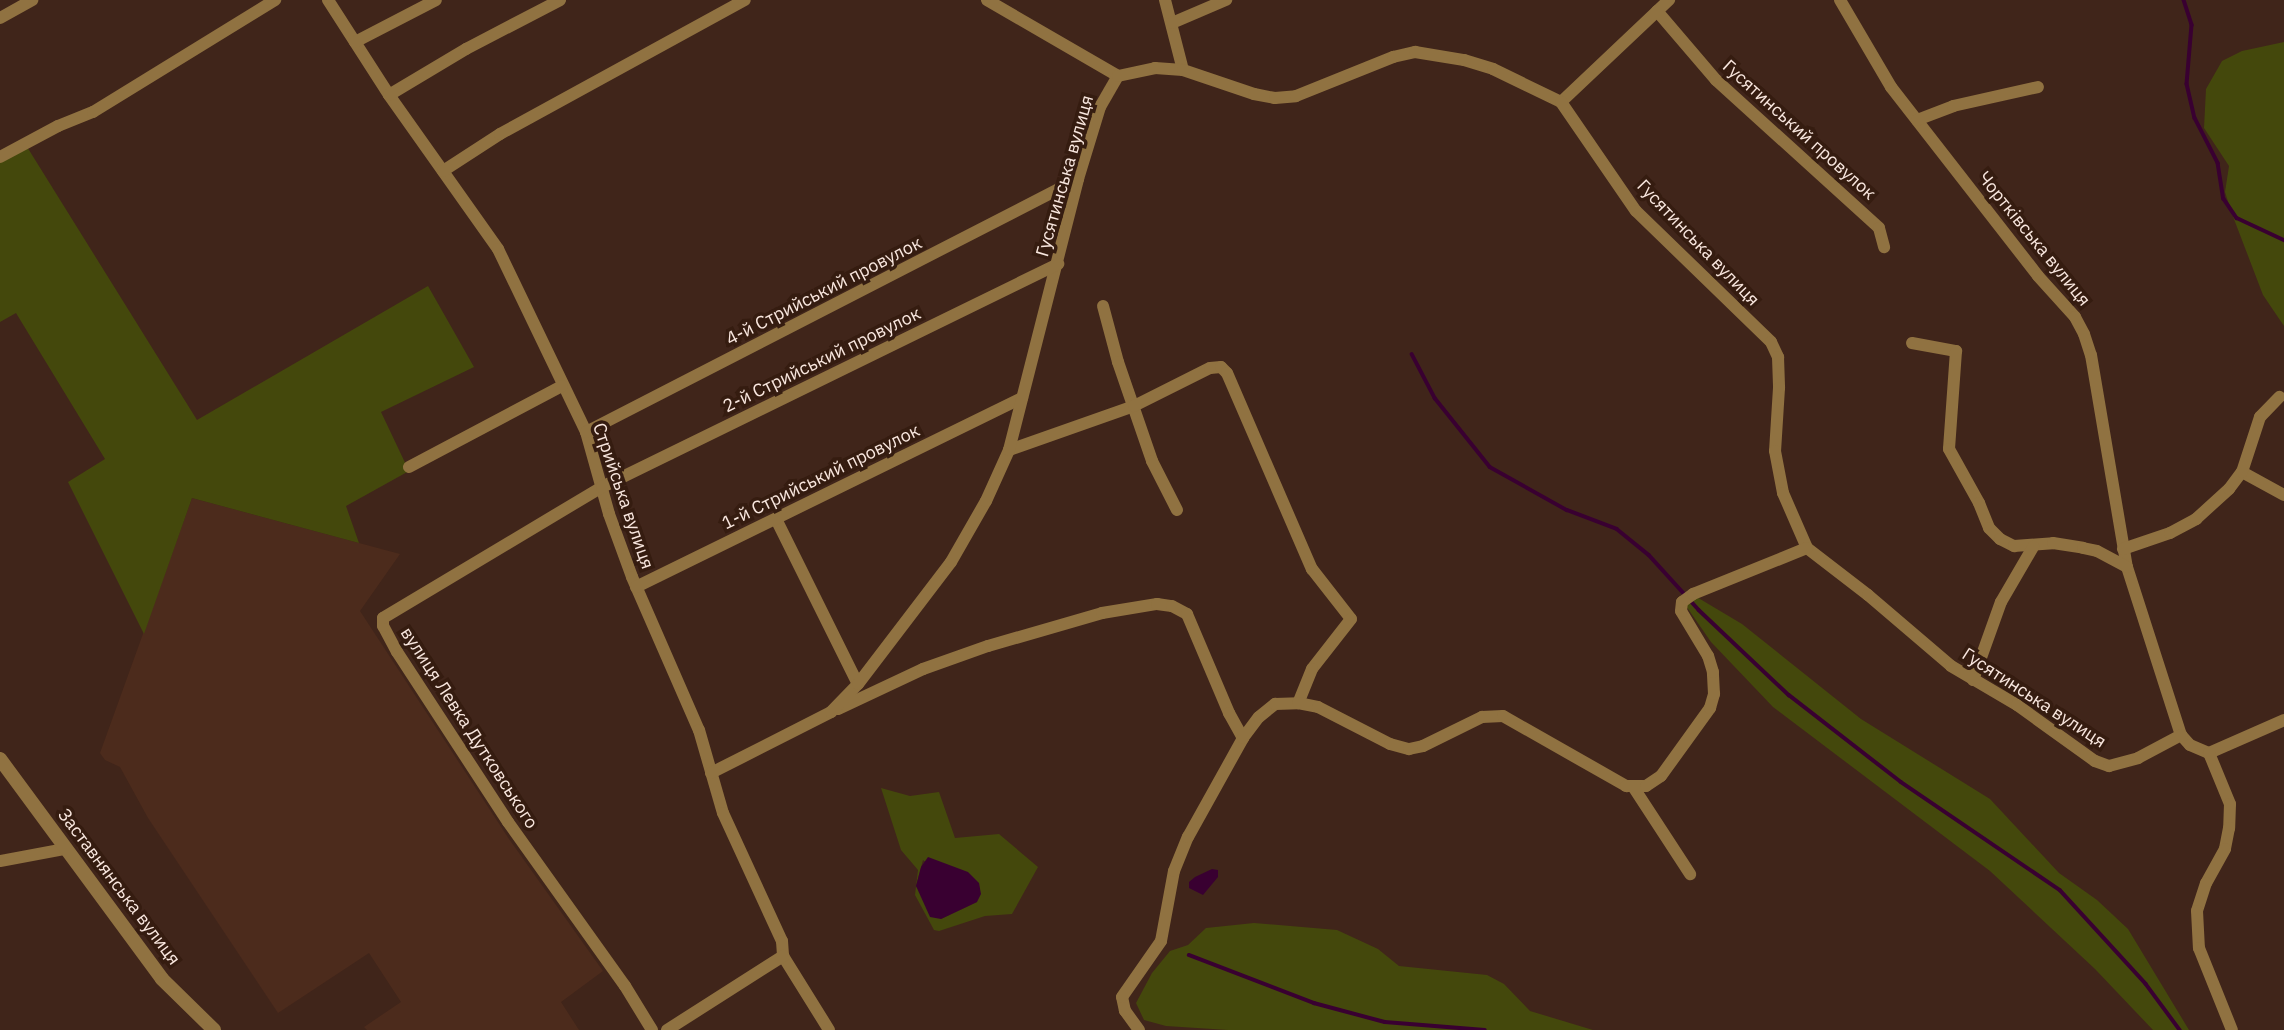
<!DOCTYPE html>
<meta charset="utf-8">
<style>
body{margin:0}
#map{position:relative;width:2284px;height:1030px;overflow:hidden;background:#40251a;font-family:"IBM Plex Sans",sans-serif}
div>[style]{position:absolute}
[style*='--x']{left:calc(var(--x)*1px);top:calc(var(--y)*1px);width:calc(var(--w)*1px);rotate:calc(var(--a)*1deg)}
.built>*{inset:0;background:#4c2b1c}
.green>*{inset:0;background:#44480c}
.water>*{inset:0;background:#390031}
.stream>*{height:3.5px;margin:-1.75px;padding:0 1.75px;transform-origin:1.75px;border-radius:1.75px;background:#390031}
.minor>*{height:12px;margin:-6px;padding:0 6px;transform-origin:6px;border-radius:6px;background:#907241}
.tertiary>*{height:14px;margin:-7px;padding:0 7px;transform-origin:7px;border-radius:7px;background:#907241}
span{translate:-50% -50%;white-space:nowrap;text-align:center;line-height:1.15;-webkit-text-stroke:7px #351c10;paint-order:stroke}
.street-label{font-size:18px;color:#f9e7df}
</style>
<div id="map">
<div class="built">
<i style="clip-path:polygon(192px 498px,400px 554px,360px 611px,509px 839px,603px 971px,561px 1002px,579px 1030px,367px 1030px,364px 1027px,401px 1002px,369px 953px,278px 1013px,148px 818px,120px 767px,105px 760px,100px 753px)"></i>
</div>
<div class="green">
<i style="clip-path:polygon(2284px 42px,2284px 326px,2263px 295px,2232px 214px,2225px 192px,2229px 166px,2204px 128px,2206px 89px,2222px 61px,2242px 51px)"></i>
<i style="clip-path:polygon(24px 142px,197px 420px,428px 286px,474px 367px,381px 412px,409px 471px,346px 506px,359px 543px,192px 498px,144px 634px,68px 482px,105px 459px,16px 313px,0 322px,0 154px)"></i>
<i style="clip-path:polygon(1695px 596px,1742px 624px,1861px 719px,1990px 799px,2059px 873px,2097px 900px,2128px 929px,2189px 1030px,2153px 1030px,2095px 969px,1990px 871px,1773px 707px,1711px 642px,1684px 603px)"></i>
<i style="clip-path:polygon(evenodd,881px 788px,910px 796px,939px 792px,955px 838px,999px 834px,1038px 867px,1012px 914px,985px 916px,939px 931px,934px 930px,915px 895px,918px 870px,901px 850px,881px 788px,923px 860px,977px 902px,941px 919px,916px 886px,923px 860px)"></i>
<i style="clip-path:polygon(1254px 923px,1337px 930px,1378px 949px,1399px 966px,1487px 975px,1504px 984px,1530px 1011px,1593px 1030px,1228px 1030px,1166px 1026px,1144px 1020px,1136px 1003px,1152px 973px,1170px 951px,1188px 945px,1206px 928px)"></i>
</div>
<div class="water">
<i style="clip-path:polygon(928px 857px,968px 872px,979px 883px,981px 894px,977px 902px,941px 919px,930px 917px,916px 886px,921px 867px)"></i>
<i style="clip-path:polygon(1212px 869px,1218px 870px,1218px 877px,1203px 895px,1189px 888px,1189px 882px,1195px 877px)"></i>
</div>
<div class="stream">
<i style="--x:2184;--y:0;--w:26;--a:72"></i>
<i style="--x:2192;--y:25;--w:59;--a:94.8"></i>
<i style="--x:2187;--y:84;--w:35;--a:77"></i>
<i style="--x:2195;--y:118;--w:51;--a:62.9"></i>
<i style="--x:2218;--y:163;--w:36;--a:81"></i>
<i style="--x:2224;--y:199;--w:23;--a:56"></i>
<i style="--x:2237;--y:218;--w:52;--a:25.1"></i>
<i style="--x:1412;--y:354;--w:50;--a:62.4"></i>
<i style="--x:1435;--y:398;--w:88;--a:51.4"></i>
<i style="--x:1490;--y:467;--w:88;--a:29.2"></i>
<i style="--x:1567;--y:510;--w:53;--a:20.8"></i>
<i style="--x:1617;--y:529;--w:41;--a:39.1"></i>
<i style="--x:1649;--y:555;--w:74;--a:47.7"></i>
<i style="--x:1699;--y:610;--w:124;--a:43.4"></i>
<i style="--x:1789;--y:695;--w:142;--a:37.8"></i>
<i style="--x:1901;--y:782;--w:192;--a:34.2"></i>
<i style="--x:2060;--y:890;--w:127;--a:47.5"></i>
<i style="--x:2146;--y:984;--w:57;--a:53.5"></i>
<i style="--x:1189;--y:955;--w:134;--a:21"></i>
<i style="--x:1314;--y:1003;--w:73;--a:15"></i>
<i style="--x:1385;--y:1022;--w:100;--a:4.6"></i>
</div>
<div class="minor">
<i style="--x:328;--y:0;--w:113;--a:57.3"></i>
<i style="--x:389;--y:95;--w:189;--a:54.7"></i>
<i style="--x:498;--y:249;--w:203;--a:64.3"></i>
<i style="--x:586;--y:432;--w:85;--a:74.3"></i>
<i style="--x:609;--y:514;--w:67;--a:69.9"></i>
<i style="--x:632;--y:577;--w:167;--a:66.4"></i>
<i style="--x:699;--y:730;--w:86;--a:73.9"></i>
<i style="--x:723;--y:813;--w:141;--a:65.3"></i>
<i style="--x:782;--y:941;--w:15;--a:86"></i>
<i style="--x:783;--y:956;--w:87;--a:58.1"></i>
<i style="--x:987;--y:0;--w:151;--a:30.1"></i>
<i style="--x:1165;--y:0;--w:72;--a:75.6"></i>
<i style="--x:1840;--y:0;--w:101;--a:59.6"></i>
<i style="--x:1891;--y:87;--w:239;--a:52.1"></i>
<i style="--x:2038;--y:276;--w:55;--a:47.9"></i>
<i style="--x:2075;--y:317;--w:19;--a:62"></i>
<i style="--x:2084;--y:334;--w:22;--a:72"></i>
<i style="--x:2091;--y:355;--w:215;--a:80.4"></i>
<i style="--x:2127;--y:567;--w:176;--a:72.2"></i>
<i style="--x:2181;--y:735;--w:13;--a:48"></i>
<i style="--x:2190;--y:745;--w:21;--a:23"></i>
<i style="--x:2209;--y:753;--w:82;--a:-23.7"></i>
<i style="--x:1657;--y:11;--w:91;--a:49.5"></i>
<i style="--x:1716;--y:80;--w:220;--a:42.2"></i>
<i style="--x:1879;--y:228;--w:20;--a:75"></i>
<i style="--x:0;--y:18;--w:37;--a:-29"></i>
<i style="--x:1172;--y:23;--w:59;--a:-23.1"></i>
<i style="--x:355;--y:42;--w:91;--a:-27.4"></i>
<i style="--x:389;--y:95;--w:90;--a:-30.9"></i>
<i style="--x:466;--y:49;--w:106;--a:-27.5"></i>
<i style="--x:1561;--y:102;--w:149;--a:-43.4"></i>
<i style="--x:1917;--y:120;--w:39;--a:-21"></i>
<i style="--x:1953;--y:106;--w:87;--a:-12.6"></i>
<i style="--x:0;--y:157;--w:66;--a:-28.1"></i>
<i style="--x:58;--y:126;--w:38;--a:-22"></i>
<i style="--x:93;--y:112;--w:214;--a:-31.6"></i>
<i style="--x:443;--y:171;--w:68;--a:-33"></i>
<i style="--x:500;--y:134;--w:279;--a:-28.7"></i>
<i style="--x:1103;--y:306;--w:58;--a:75"></i>
<i style="--x:1118;--y:362;--w:105;--a:71"></i>
<i style="--x:1152;--y:461;--w:55;--a:63"></i>
<i style="--x:1912;--y:343;--w:45;--a:10.3"></i>
<i style="--x:1956;--y:351;--w:98;--a:94.1"></i>
<i style="--x:1949;--y:449;--w:62;--a:60.9"></i>
<i style="--x:1979;--y:503;--w:27;--a:68"></i>
<i style="--x:1989;--y:528;--w:16;--a:45"></i>
<i style="--x:2000;--y:539;--w:16;--a:27"></i>
<i style="--x:2014;--y:546;--w:39;--a:-4"></i>
<i style="--x:2053;--y:543;--w:30;--a:9"></i>
<i style="--x:2083;--y:548;--w:14;--a:12"></i>
<i style="--x:2097;--y:551;--w:34;--a:28"></i>
<i style="--x:586;--y:432;--w:553;--a:-27.21"></i>
<i style="--x:1009;--y:450;--w:133;--a:-19.4"></i>
<i style="--x:1134;--y:406;--w:85;--a:-26.6"></i>
<i style="--x:1210;--y:368;--w:11;--a:-5"></i>
<i style="--x:1221;--y:367;--w:8;--a:45"></i>
<i style="--x:1227;--y:373;--w:214;--a:66.6"></i>
<i style="--x:1312;--y:569;--w:63;--a:52"></i>
<i style="--x:1351;--y:619;--w:63;--a:128"></i>
<i style="--x:1312;--y:669;--w:37;--a:112"></i>
<i style="--x:409;--y:467;--w:173;--a:-27.9"></i>
<i style="--x:2242;--y:472;--w:48;--a:28.7"></i>
<i style="--x:776;--y:519;--w:184;--a:63.6"></i>
<i style="--x:2123;--y:549;--w:50;--a:-18.8"></i>
<i style="--x:2170;--y:533;--w:30;--a:-28"></i>
<i style="--x:2196;--y:519;--w:45;--a:-42.3"></i>
<i style="--x:2229;--y:489;--w:21;--a:-53"></i>
<i style="--x:2242;--y:472;--w:58;--a:-71.9"></i>
<i style="--x:2260;--y:417;--w:28;--a:-46"></i>
<i style="--x:636;--y:587;--w:430;--a:-26.1"></i>
<i style="--x:1973;--y:680;--w:83;--a:-70.3"></i>
<i style="--x:2001;--y:602;--w:64;--a:-59.8"></i>
<i style="--x:838;--y:709;--w:94;--a:-25.2"></i>
<i style="--x:923;--y:669;--w:69;--a:-19.5"></i>
<i style="--x:988;--y:646;--w:119;--a:-16.1"></i>
<i style="--x:1102;--y:613;--w:56;--a:-9.3"></i>
<i style="--x:1157;--y:604;--w:15;--a:8"></i>
<i style="--x:1172;--y:606;--w:17;--a:28"></i>
<i style="--x:1187;--y:614;--w:108;--a:67"></i>
<i style="--x:1229;--y:713;--w:29;--a:61"></i>
<i style="--x:2209;--y:753;--w:55;--a:67.6"></i>
<i style="--x:2230;--y:804;--w:24;--a:92"></i>
<i style="--x:2229;--y:828;--w:21;--a:101"></i>
<i style="--x:2225;--y:849;--w:39;--a:119"></i>
<i style="--x:2206;--y:883;--w:29;--a:108"></i>
<i style="--x:2197;--y:911;--w:37;--a:87"></i>
<i style="--x:2199;--y:948;--w:88;--a:68.1"></i>
<i style="--x:711;--y:773;--w:135;--a:-26.9"></i>
<i style="--x:831;--y:712;--w:39;--a:-46"></i>
<i style="--x:858;--y:684;--w:153;--a:-52.7"></i>
<i style="--x:951;--y:562;--w:70;--a:-60.2"></i>
<i style="--x:986;--y:501;--w:56;--a:-65.7"></i>
<i style="--x:1009;--y:450;--w:280;--a:-75.7"></i>
<i style="--x:1078;--y:179;--w:75;--a:-73"></i>
<i style="--x:1100;--y:107;--w:36;--a:-60"></i>
<i style="--x:1118;--y:76;--w:38;--a:-12"></i>
<i style="--x:1155;--y:68;--w:28;--a:4"></i>
<i style="--x:1183;--y:70;--w:75;--a:18.7"></i>
<i style="--x:1254;--y:94;--w:21;--a:11"></i>
<i style="--x:1275;--y:98;--w:21;--a:-5"></i>
<i style="--x:1296;--y:96;--w:105;--a:-21.9"></i>
<i style="--x:1393;--y:57;--w:23;--a:-13"></i>
<i style="--x:1415;--y:52;--w:50;--a:9.3"></i>
<i style="--x:1464;--y:60;--w:30;--a:17"></i>
<i style="--x:1493;--y:69;--w:76;--a:25.9"></i>
<i style="--x:1561;--y:102;--w:132;--a:55.5"></i>
<i style="--x:1636;--y:211;--w:188;--a:44.1"></i>
<i style="--x:1771;--y:342;--w:17;--a:65"></i>
<i style="--x:1778;--y:357;--w:31;--a:88"></i>
<i style="--x:1779;--y:388;--w:63;--a:93.6"></i>
<i style="--x:1775;--y:451;--w:43;--a:79.2"></i>
<i style="--x:1783;--y:493;--w:60;--a:66.4"></i>
<i style="--x:1807;--y:548;--w:77;--a:37.6"></i>
<i style="--x:1868;--y:595;--w:109;--a:40.5"></i>
<i style="--x:1951;--y:666;--w:77;--a:30.6"></i>
<i style="--x:2017;--y:705;--w:96;--a:35.7"></i>
<i style="--x:2095;--y:761;--w:15;--a:20"></i>
<i style="--x:2109;--y:766;--w:30;--a:-15"></i>
<i style="--x:2138;--y:758;--w:49;--a:-28.1"></i>
<i style="--x:1634;--y:788;--w:103;--a:56.9"></i>
<i style="--x:0;--y:861;--w:65;--a:-10.6"></i>
<i style="--x:652;--y:1030;--w:52;--a:-121.5"></i>
<i style="--x:625;--y:986;--w:201;--a:-125.5"></i>
<i style="--x:508;--y:822;--w:203;--a:-123.1"></i>
<i style="--x:397;--y:652;--w:30;--a:-118"></i>
<i style="--x:383;--y:626;--w:8;--a:-90"></i>
<i style="--x:383;--y:618;--w:255;--a:-30.9"></i>
<i style="--x:602;--y:487;--w:508;--a:-26.06"></i>
<i style="--x:667;--y:1030;--w:138;--a:-32.5"></i>
<i style="--x:1139;--y:1030;--w:24;--a:-126"></i>
<i style="--x:1125;--y:1011;--w:14;--a:-102"></i>
<i style="--x:1122;--y:997;--w:68;--a:-55.1"></i>
<i style="--x:1161;--y:941;--w:71;--a:-79.5"></i>
<i style="--x:1174;--y:871;--w:37;--a:-68"></i>
<i style="--x:1188;--y:837;--w:113;--a:-60.9"></i>
<i style="--x:1243;--y:738;--w:26;--a:-53"></i>
<i style="--x:1259;--y:717;--w:21;--a:-39"></i>
<i style="--x:1275;--y:704;--w:23;--a:-2"></i>
<i style="--x:1298;--y:703;--w:20;--a:11"></i>
<i style="--x:1318;--y:707;--w:81;--a:27.2"></i>
<i style="--x:1390;--y:744;--w:20;--a:15"></i>
<i style="--x:1409;--y:749;--w:14;--a:-12"></i>
<i style="--x:1423;--y:746;--w:66;--a:-26.2"></i>
<i style="--x:1482;--y:717;--w:21;--a:-3"></i>
<i style="--x:1503;--y:716;--w:142;--a:29.6"></i>
<i style="--x:1626;--y:786;--w:20;--a:0"></i>
<i style="--x:1646;--y:786;--w:18;--a:-34"></i>
<i style="--x:1661;--y:776;--w:84;--a:-54.2"></i>
<i style="--x:1710;--y:708;--w:15;--a:-74"></i>
<i style="--x:1714;--y:694;--w:22;--a:-93"></i>
<i style="--x:1713;--y:672;--w:17;--a:-107"></i>
<i style="--x:1708;--y:656;--w:52;--a:-121"></i>
<i style="--x:1681;--y:611;--w:9;--a:-84"></i>
<i style="--x:1682;--y:602;--w:14;--a:-36"></i>
<i style="--x:1693;--y:594;--w:123;--a:-22"></i>
</div>
<div class="tertiary">
<i style="--x:0;--y:759;--w:273;--a:53.6"></i>
<i style="--x:162;--y:979;--w:73;--a:44.4"></i>
</div>
<div class="street-label">
<span style="left:1799px;top:130px;rotate:42deg">Гусятинський провулок</span>
<span style="left:1065px;top:176px;rotate:-74deg">Гусятинська вулиця</span>
<span style="left:2034px;top:239px;rotate:51deg">Чортківська вулиця</span>
<span style="left:1698px;top:243px;rotate:46deg">Гусятинська вулиця</span>
<span style="left:824px;top:291px;rotate:-27deg">4-й Стрийський провулок</span>
<span style="left:822px;top:360px;rotate:-26deg">2-й Стрийський провулок</span>
<span style="left:821px;top:477px;rotate:-26deg">1-й Стрийський провулок</span>
<span style="left:623px;top:496px;rotate:71deg">Стрийська вулиця</span>
<span style="left:2034px;top:698px;rotate:33deg">Гусятинська вулиця</span>
<span style="left:469px;top:728px;rotate:57deg">вулиця Левка Дутковського</span>
<span style="left:119px;top:887px;rotate:53deg">Заставнянська вулиця</span>
</div>
</div>
